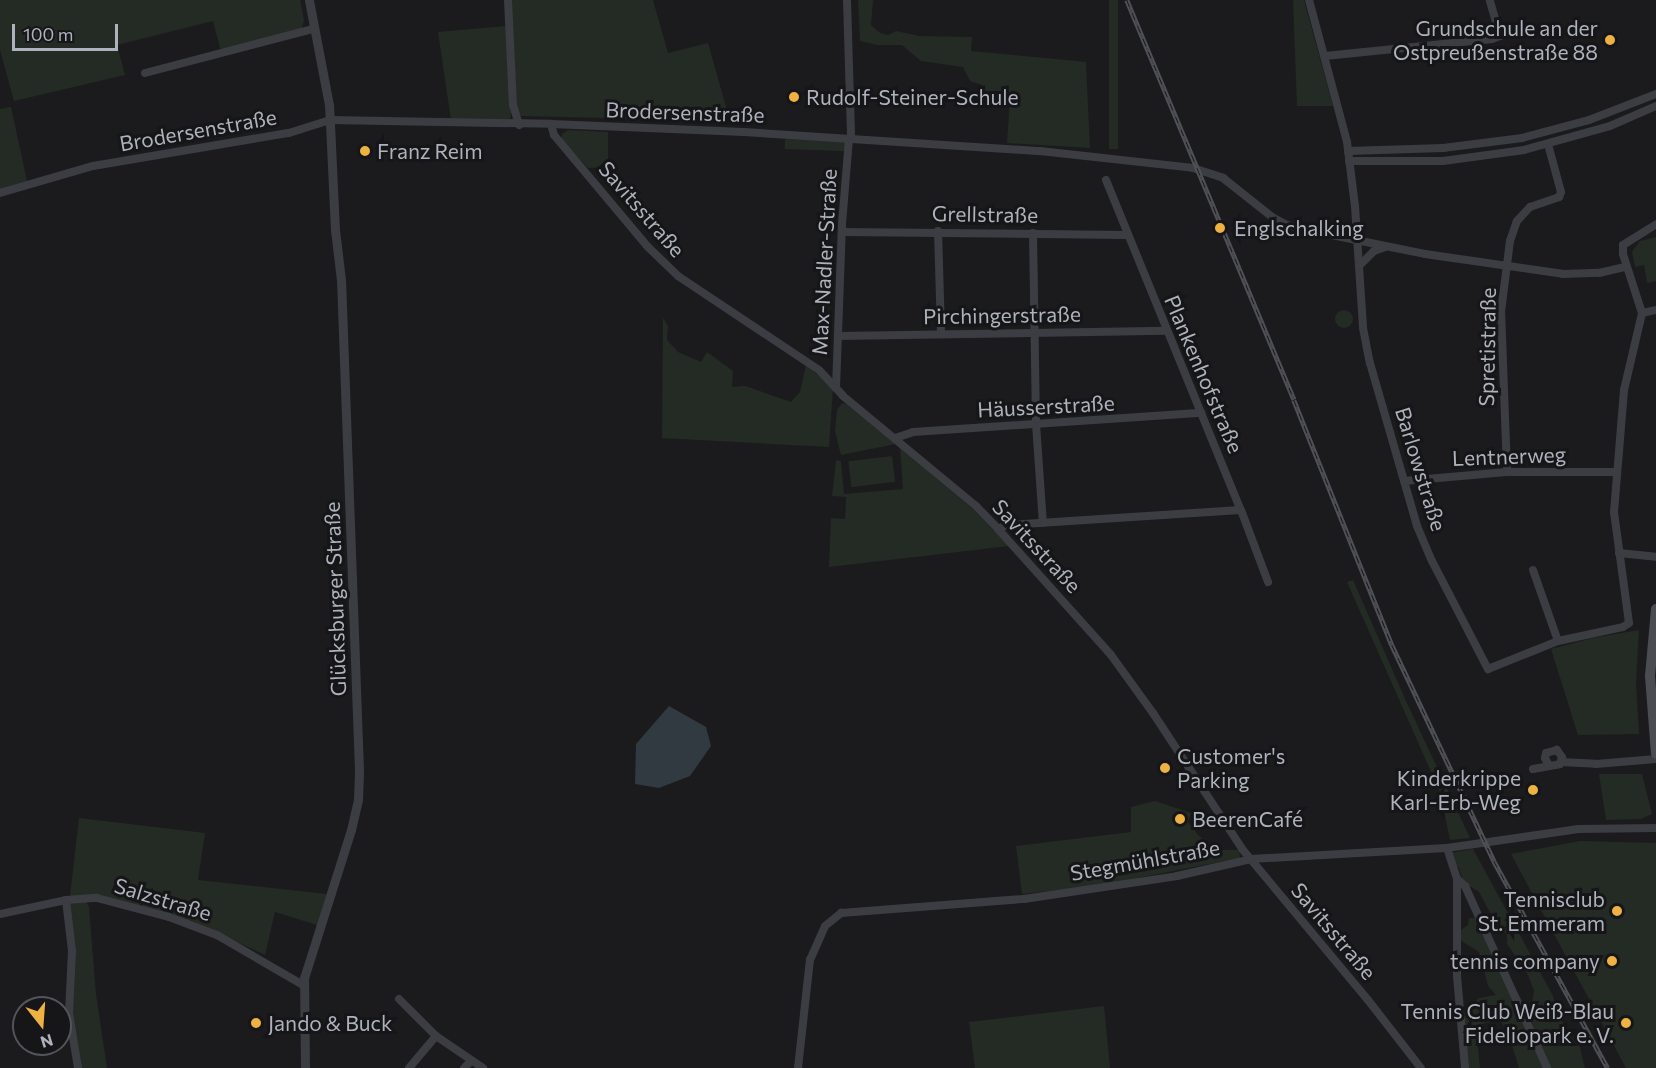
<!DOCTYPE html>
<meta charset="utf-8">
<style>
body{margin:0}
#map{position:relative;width:1656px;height:1068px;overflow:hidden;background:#1b1b1d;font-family:Commissioner,sans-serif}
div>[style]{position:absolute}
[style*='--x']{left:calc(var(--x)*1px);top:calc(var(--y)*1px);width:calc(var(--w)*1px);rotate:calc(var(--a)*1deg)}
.green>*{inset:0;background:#232b24;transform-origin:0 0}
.round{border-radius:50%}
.water>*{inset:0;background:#313a41}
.minor>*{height:8px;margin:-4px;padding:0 4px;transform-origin:4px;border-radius:4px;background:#3c3d42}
.tertiary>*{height:9px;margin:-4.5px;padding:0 4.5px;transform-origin:4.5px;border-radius:4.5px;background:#3c3d42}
.secondary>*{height:10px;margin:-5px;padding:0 5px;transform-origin:5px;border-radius:5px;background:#4a4c52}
.rail>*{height:4.5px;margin-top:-2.25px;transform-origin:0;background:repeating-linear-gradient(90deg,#161618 0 7px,#4f5157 0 14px);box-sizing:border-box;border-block:2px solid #4f5157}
.dots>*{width:16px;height:16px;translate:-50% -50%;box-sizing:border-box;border:3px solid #161618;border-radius:50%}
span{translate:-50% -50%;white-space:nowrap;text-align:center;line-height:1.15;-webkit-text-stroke:6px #161618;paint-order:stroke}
.poi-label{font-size:21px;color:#aeb2bc}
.right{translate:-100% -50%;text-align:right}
.left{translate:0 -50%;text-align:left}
.street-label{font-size:21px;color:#aeb2bc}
.north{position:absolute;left:12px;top:996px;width:60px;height:60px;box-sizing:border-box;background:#161618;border:2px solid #53545a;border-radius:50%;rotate:163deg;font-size:16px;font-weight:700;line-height:24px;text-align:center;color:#aeb2bc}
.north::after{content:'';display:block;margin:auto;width:21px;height:27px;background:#eeb242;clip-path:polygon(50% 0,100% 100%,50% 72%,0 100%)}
.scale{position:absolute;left:12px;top:24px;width:106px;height:27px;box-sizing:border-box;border:3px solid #aeb2bc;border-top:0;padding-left:8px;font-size:18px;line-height:21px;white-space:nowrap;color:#aeb2bc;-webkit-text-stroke:4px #161618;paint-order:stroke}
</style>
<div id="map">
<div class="green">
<i style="clip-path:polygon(0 0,300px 0,304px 20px,302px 28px,227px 51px,220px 48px,213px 21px,117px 45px,125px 75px,14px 101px,0 50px)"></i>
<i style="clip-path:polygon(511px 0,653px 0,668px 53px,708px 43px,730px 121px,521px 116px,517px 111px)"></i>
<i style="clip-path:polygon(858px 0,873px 0,871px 25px,880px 33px,888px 35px,896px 31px,919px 36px,972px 37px,971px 51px,1086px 62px,1090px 148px,1007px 143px,1010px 97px,986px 95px,982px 85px,970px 81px,963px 67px,921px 61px,902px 45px,878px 45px,860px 41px)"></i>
<i style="left:1109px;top:0;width:9px;height:149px"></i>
<i style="clip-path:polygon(1293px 0,1304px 0,1333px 106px,1297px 106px)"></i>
<i style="clip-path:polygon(506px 26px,511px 117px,507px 122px,451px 120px,438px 32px)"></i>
<i style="clip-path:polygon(11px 107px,27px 181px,0 190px,0 109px)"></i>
<i style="clip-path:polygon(568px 130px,608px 132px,608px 167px,588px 168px,561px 140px,562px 134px)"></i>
<i style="left:785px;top:139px;width:62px;height:10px;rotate:2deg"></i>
<i style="clip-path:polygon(1656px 237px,1656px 281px,1647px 283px,1644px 265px,1635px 267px,1632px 252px,1640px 241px)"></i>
<i class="round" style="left:1335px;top:310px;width:18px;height:18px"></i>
<i style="clip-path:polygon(663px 318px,668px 326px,667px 340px,678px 352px,701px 362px,707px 352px,733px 371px,732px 387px,745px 386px,791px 402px,800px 392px,806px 365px,833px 388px,829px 447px,662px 438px)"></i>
<i style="clip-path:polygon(842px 403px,846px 404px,896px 444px,841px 455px,835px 431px,837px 410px)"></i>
<i style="clip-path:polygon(900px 448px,974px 510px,1009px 546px,829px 567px,831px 518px,845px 519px,846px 497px,832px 496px,836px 460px,841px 461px,844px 494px,903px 489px)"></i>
<i style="left:892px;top:456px;width:26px;height:44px;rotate:83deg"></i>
<i style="clip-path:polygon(1353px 580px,1406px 701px,1470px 838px,1450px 840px,1440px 792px,1347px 582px)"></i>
<i style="clip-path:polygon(1639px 630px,1636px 683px,1639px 734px,1578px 735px,1551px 649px,1593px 638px)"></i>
<i style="clip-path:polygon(1599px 774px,1642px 774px,1652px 814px,1641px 819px,1606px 820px)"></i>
<i style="clip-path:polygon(1155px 801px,1191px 813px,1188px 822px,1199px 836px,1217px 850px,1239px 850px,1240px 858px,1096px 886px,1022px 894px,1016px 846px,1131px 832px,1131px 807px)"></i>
<i style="clip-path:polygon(79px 818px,205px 833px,198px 880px,327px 894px,317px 925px,275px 912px,265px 955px,208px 928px,97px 896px,70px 896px)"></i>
<i style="clip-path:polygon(1580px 841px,1656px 843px,1656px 1068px,1626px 1068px,1511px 854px)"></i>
<i style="clip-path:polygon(1473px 849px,1552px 994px,1568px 1036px,1579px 1044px,1585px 1068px,1519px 1068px,1511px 1042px,1512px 1037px,1501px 1022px,1495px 1020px,1479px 1025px,1476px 1029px,1480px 1068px,1467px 1068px,1462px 1014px,1479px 998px,1496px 995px,1488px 986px,1479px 952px,1457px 938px,1458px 932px,1468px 925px,1469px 918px,1475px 918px,1523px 1002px,1527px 1005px,1532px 1003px,1534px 991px,1528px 975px,1507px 944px,1507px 934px,1499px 929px,1479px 892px,1463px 882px,1459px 868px,1453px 862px,1451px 853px)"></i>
<i style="clip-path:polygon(71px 902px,86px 902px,89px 907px,96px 994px,107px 1068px,80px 1068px,71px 1014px,68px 908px)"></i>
<i style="clip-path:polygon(1104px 1006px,1110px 1068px,975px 1068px,969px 1022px)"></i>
</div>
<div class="water">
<i style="clip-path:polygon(669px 706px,706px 727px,711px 746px,690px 776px,659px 788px,635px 784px,636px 744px)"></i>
</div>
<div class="minor">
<i style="--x:508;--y:0;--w:105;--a:87.3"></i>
<i style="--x:513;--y:105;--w:21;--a:73"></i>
<i style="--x:847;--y:0;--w:138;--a:88.3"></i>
<i style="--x:1309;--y:0;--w:147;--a:75"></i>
<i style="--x:1347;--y:142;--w:64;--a:82.9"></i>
<i style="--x:1355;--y:206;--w:122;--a:86.2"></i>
<i style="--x:1363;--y:328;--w:36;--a:79"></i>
<i style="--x:1370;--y:363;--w:170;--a:73.9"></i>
<i style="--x:1417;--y:526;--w:38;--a:67"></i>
<i style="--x:1432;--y:561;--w:122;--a:62.6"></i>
<i style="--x:1488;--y:669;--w:75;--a:-21.8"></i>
<i style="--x:1558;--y:641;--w:66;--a:-12.2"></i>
<i style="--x:1623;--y:627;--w:7;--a:-34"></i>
<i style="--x:1629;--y:623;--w:112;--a:-97.7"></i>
<i style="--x:1614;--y:512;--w:122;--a:-85.3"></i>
<i style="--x:1624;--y:390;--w:79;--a:-76.8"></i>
<i style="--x:1642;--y:313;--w:62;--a:-107.9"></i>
<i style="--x:1623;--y:254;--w:9;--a:-90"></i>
<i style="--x:1623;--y:245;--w:39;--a:-32"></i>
<i style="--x:1325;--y:56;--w:168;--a:-5.8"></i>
<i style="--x:1492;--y:39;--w:9;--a:-21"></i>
<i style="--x:1500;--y:36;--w:37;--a:-106"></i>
<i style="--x:145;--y:73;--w:174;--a:-14.7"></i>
<i style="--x:551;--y:124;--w:11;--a:75"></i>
<i style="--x:554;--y:135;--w:146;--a:50"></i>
<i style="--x:648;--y:247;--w:42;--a:44"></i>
<i style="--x:678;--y:276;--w:169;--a:33.7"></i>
<i style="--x:819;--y:370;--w:35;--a:47"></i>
<i style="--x:843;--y:396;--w:173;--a:39.6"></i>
<i style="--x:976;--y:506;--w:32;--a:46"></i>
<i style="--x:998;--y:529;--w:169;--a:48.1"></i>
<i style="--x:1111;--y:655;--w:72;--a:54.1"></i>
<i style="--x:1153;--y:713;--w:164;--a:56.7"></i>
<i style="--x:1243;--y:850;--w:195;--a:50.2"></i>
<i style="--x:1368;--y:1000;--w:86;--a:52.1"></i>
<i style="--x:1348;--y:151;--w:95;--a:-1.8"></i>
<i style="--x:1443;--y:148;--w:80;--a:-7.2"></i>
<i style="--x:1522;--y:138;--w:69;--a:-15"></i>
<i style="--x:1589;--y:120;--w:72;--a:-21.2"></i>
<i style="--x:1349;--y:161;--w:94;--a:0"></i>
<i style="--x:1443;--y:161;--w:82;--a:-7.7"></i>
<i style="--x:1524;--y:150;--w:89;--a:-15.6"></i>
<i style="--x:1610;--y:126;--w:50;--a:-23.5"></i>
<i style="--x:1106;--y:180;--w:357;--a:67.8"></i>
<i style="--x:1241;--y:510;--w:77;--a:69.4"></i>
<i style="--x:0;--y:193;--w:97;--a:-16.2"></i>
<i style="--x:93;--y:166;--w:199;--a:-9.6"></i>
<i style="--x:289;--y:133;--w:43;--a:-17.6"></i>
<i style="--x:330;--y:120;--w:221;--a:1"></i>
<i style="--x:551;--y:124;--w:193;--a:2.4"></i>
<i style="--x:744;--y:132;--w:297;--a:3.7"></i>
<i style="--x:1040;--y:151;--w:154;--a:6.3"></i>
<i style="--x:1193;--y:168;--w:32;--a:18"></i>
<i style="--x:1223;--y:178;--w:63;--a:38.5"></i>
<i style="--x:1272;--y:217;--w:17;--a:28"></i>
<i style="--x:1287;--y:225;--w:26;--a:13"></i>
<i style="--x:1312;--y:231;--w:115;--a:11.5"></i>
<i style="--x:1425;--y:254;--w:139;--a:8.2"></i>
<i style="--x:1563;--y:274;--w:36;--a:-2"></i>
<i style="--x:1599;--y:273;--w:28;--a:-13"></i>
<i style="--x:938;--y:231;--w:103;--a:88.3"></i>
<i style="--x:842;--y:232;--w:285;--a:0.6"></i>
<i style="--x:1033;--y:233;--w:191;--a:89.1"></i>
<i style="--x:1036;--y:424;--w:99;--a:86"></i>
<i style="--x:1359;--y:266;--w:21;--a:-45"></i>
<i style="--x:1374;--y:251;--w:12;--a:-20"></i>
<i style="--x:1642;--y:313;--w:14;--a:-12"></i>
<i style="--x:838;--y:336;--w:328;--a:-0.9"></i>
<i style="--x:836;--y:388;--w:164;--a:-87.9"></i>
<i style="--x:842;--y:224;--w:86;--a:-85.3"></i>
<i style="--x:895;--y:438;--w:19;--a:-18"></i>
<i style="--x:913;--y:432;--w:289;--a:-3.8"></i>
<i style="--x:1507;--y:472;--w:160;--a:-92.1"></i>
<i style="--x:1501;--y:312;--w:72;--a:-82.8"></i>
<i style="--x:1510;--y:241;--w:21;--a:-71"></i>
<i style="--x:1517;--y:221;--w:19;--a:-47"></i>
<i style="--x:1530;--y:207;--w:31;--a:-19"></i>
<i style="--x:1559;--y:197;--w:5;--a:-68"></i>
<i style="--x:1561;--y:192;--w:50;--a:-105.2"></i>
<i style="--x:1404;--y:481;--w:103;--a:-5"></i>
<i style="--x:1507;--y:472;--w:110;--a:0"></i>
<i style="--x:998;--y:529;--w:10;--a:-24"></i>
<i style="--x:1007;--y:525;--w:234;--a:-3.7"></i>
<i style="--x:1619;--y:553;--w:37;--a:6"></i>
<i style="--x:1533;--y:570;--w:75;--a:70.6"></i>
<i style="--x:1561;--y:762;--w:35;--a:3"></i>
<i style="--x:1596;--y:764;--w:60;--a:-4.8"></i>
<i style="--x:1533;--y:769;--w:27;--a:-10"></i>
<i style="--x:1560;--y:764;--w:7;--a:-74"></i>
<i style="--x:1562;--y:757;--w:9;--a:-126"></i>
<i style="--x:1557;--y:750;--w:11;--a:165"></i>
<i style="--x:1546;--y:753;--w:5;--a:101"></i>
<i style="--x:1545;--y:758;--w:9;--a:63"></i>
<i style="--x:1447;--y:848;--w:33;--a:72"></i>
<i style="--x:1457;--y:879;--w:11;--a:41"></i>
<i style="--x:1465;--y:886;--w:200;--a:65.7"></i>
<i style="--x:1457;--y:879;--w:97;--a:90"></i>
<i style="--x:1457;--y:976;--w:92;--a:85"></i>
<i style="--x:66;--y:900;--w:51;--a:83.3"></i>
<i style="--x:72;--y:951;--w:62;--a:92.8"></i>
<i style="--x:69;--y:1013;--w:56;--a:80.7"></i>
<i style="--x:0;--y:914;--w:67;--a:-12"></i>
<i style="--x:66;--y:900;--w:31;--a:-4"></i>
<i style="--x:97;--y:898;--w:74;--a:14.8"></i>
<i style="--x:169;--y:917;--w:51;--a:20.6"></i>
<i style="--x:217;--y:935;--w:99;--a:30.2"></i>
<i style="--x:399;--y:999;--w:52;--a:45"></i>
<i style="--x:436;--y:1036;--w:57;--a:34.2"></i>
<i style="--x:409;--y:1068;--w:42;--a:-49.8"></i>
<i style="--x:464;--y:1068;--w:10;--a:-45"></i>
<i style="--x:798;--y:1068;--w:109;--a:-83.7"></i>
<i style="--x:810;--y:960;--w:37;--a:-66"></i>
<i style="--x:825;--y:926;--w:21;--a:-39"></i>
<i style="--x:841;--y:913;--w:184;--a:-4.4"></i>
<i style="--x:1024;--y:899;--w:155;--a:-8.5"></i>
<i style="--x:1177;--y:876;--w:76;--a:-12.9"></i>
<i style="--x:1251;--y:859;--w:196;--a:-3.2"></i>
<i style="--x:1447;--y:848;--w:133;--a:-8.2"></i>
<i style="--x:1579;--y:829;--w:77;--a:-0.7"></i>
</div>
<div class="tertiary">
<i style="--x:305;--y:1068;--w:90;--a:-90.6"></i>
<i style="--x:304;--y:978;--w:155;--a:-72.4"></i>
<i style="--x:351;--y:830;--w:31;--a:-77"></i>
<i style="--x:358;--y:800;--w:30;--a:-88"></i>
<i style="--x:359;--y:770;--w:490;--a:-92.1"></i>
<i style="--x:341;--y:280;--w:50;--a:-96.8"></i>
<i style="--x:335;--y:230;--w:125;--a:-92.7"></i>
<i style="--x:329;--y:105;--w:107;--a:-100.8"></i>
</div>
<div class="secondary">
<i style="--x:1656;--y:609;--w:67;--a:95.1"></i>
<i style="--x:1650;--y:676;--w:78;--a:85.6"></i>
</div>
<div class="rail">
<i style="--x:1127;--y:0;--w:433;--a:67.3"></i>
<i style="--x:1294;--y:400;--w:264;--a:68.2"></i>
<i style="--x:1392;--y:645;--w:239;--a:64.7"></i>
<i style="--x:1494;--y:861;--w:236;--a:61.2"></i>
</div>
<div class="dots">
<i style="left:1610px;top:40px;background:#eeb242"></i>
<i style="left:794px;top:97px;background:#eeb242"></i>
<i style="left:365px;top:151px;background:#eeb242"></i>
<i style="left:1220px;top:228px;background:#eeb242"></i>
<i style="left:1165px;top:768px;background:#eeb242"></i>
<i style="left:1533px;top:790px;background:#eeb242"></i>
<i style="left:1180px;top:819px;background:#eeb242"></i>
<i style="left:1617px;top:911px;background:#eeb242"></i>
<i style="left:1612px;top:961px;background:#eeb242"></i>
<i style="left:256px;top:1023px;background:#eeb242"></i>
<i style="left:1626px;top:1023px;background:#eeb242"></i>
</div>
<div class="poi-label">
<span class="right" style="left:1598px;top:40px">Grundschule an der<br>Ostpreußenstraße 88</span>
<span class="left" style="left:806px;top:97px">Rudolf-Steiner-Schule</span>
<span class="left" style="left:377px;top:151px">Franz Reim</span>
<span class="left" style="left:1234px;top:228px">Englschalking</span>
<span class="left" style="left:1177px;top:768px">Customer's<br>Parking</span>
<span class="right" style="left:1521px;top:790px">Kinderkrippe<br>Karl-Erb-Weg</span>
<span class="left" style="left:1192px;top:819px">BeerenCafé</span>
<span class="right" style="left:1605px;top:911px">Tennisclub<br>St. Emmeram</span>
<span class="right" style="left:1600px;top:961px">tennis company</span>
<span class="right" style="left:1614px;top:1023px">Tennis Club Weiß-Blau<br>Fideliopark e. V.</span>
<span class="left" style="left:268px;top:1023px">Jando &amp; Buck</span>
</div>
<div class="street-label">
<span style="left:685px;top:112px;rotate:2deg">Brodersenstraße</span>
<span style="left:198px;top:130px;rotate:-10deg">Brodersenstraße</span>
<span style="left:642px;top:209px;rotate:49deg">Savitsstraße</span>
<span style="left:985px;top:214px;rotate:1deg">Grellstraße</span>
<span style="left:824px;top:262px;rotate:-87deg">Max-Nadler-Straße</span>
<span style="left:1002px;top:315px;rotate:-1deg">Pirchingerstraße</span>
<span style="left:1487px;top:347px;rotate:-89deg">Spretistraße</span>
<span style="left:1204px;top:374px;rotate:67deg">Plankenhofstraße</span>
<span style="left:1046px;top:406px;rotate:-3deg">Häusserstraße</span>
<span style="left:1509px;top:456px;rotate:-2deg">Lentnerweg</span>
<span style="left:1421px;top:469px;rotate:73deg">Barlowstraße</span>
<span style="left:1037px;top:546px;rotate:47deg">Savitsstraße</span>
<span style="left:335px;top:599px;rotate:-92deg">Glücksburger Straße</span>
<span style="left:1145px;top:860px;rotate:-10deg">Stegmühlstraße</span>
<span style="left:163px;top:899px;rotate:17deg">Salzstraße</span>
<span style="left:1334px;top:931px;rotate:50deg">Savitsstraße</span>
</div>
<div class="north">N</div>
<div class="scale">100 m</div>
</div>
